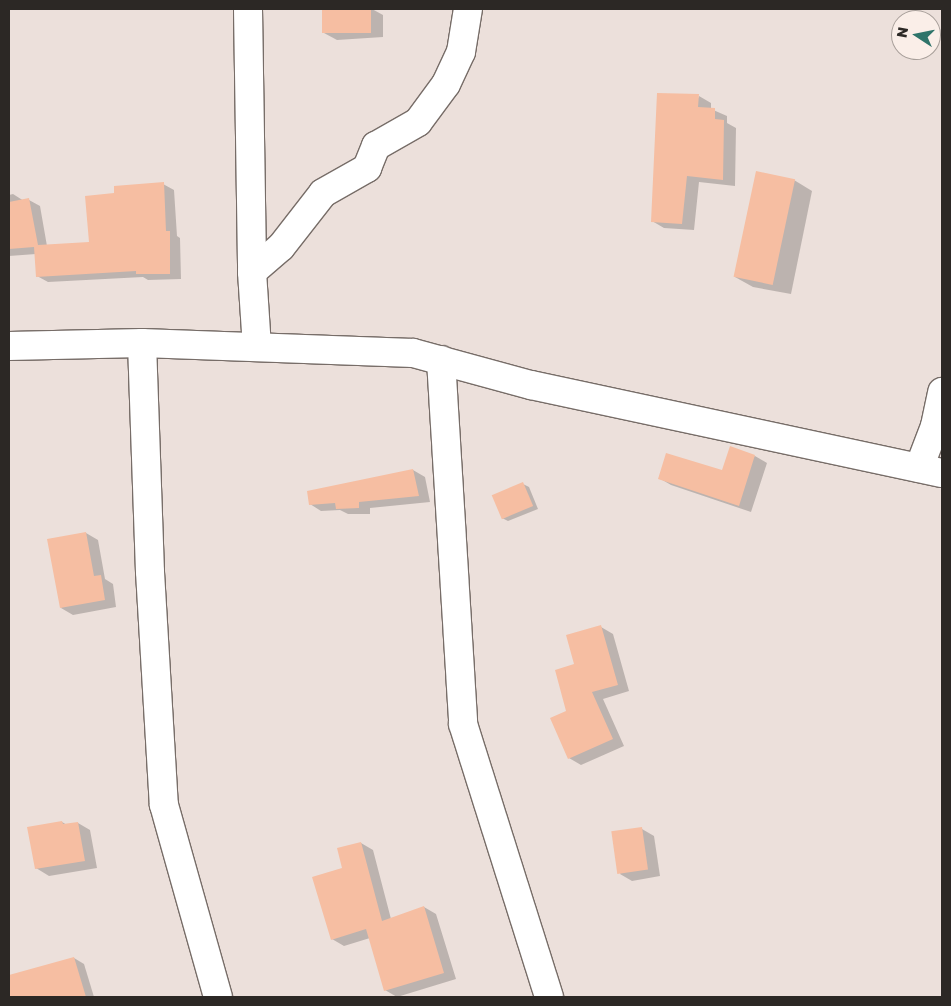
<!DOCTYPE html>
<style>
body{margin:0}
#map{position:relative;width:951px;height:1006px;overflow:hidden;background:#ece0db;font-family:"Golos Text",sans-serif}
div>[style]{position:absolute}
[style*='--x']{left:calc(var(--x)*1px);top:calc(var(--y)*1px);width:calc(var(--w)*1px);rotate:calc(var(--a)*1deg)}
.shadow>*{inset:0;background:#0003}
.building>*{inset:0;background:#f6bea2;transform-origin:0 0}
.roads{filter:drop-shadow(1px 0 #776d68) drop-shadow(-1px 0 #776d68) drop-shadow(0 1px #776d68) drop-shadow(0 -1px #776d68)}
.minor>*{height:28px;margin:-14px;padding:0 14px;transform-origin:14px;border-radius:14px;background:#fff}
span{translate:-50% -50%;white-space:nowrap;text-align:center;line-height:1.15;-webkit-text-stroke:4.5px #faeee8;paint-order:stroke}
.frame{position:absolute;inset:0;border:10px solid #2c2825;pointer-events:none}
.north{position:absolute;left:891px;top:10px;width:50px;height:50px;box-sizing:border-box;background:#faeee8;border:1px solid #a89f9a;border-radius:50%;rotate:281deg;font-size:14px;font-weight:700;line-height:20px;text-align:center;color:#2c2825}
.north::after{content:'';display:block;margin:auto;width:18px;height:22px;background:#2f746a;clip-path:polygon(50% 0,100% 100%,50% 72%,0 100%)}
</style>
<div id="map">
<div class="shadow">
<i style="clip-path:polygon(323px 9px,372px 9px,383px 15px,383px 37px,337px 40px,324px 33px)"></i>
<i style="clip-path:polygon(699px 96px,711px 103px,711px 109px,727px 116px,727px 123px,736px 128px,735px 186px,699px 182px,694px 230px,664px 228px,652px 221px)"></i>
<i style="clip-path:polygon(794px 180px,812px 191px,791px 294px,753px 287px,735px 277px)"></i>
<i style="clip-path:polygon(163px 184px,174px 190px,177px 236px,180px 238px,181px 279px,148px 280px,143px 277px,48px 282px,37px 276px,36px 254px,9px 256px,9px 195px,13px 194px,24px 201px,29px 200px,40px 206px,47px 246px,91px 243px,115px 194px)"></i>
<i style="clip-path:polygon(755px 456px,767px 463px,751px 512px,671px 485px,659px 478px,722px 472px)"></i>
<i style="clip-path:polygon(413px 470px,425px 477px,430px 502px,370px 508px,370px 514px,348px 514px,340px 510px,321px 511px,310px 504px)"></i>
<i style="clip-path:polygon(523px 484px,529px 487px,538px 509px,508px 521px,502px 518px)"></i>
<i style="clip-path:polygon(86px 533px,98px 540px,105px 579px,113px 584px,116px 607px,73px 615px,61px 608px)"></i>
<i style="clip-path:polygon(601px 627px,613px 634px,629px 691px,603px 699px,624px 746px,581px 765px,569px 758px,568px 711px,576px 665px)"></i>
<i style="clip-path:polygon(62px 822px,67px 825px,78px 823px,90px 830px,97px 868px,49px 876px,36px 868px)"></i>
<i style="clip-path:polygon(642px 829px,654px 836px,660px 876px,632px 881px,620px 874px)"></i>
<i style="clip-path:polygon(361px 843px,373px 850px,391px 919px,424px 907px,436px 914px,456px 979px,397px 997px,385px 990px,370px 938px,344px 946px,332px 939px,344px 869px)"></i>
<i style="clip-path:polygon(74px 958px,84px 964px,94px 997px,9px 997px,9px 976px)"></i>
</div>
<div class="building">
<i style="left:322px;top:9px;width:49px;height:24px"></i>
<i style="clip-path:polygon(657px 93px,699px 94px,698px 107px,715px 108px,715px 119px,724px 120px,723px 180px,687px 176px,682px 224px,651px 222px)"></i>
<i style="left:756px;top:171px;width:40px;height:108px;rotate:12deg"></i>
<i style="clip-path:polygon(164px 182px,166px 231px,170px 231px,170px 274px,136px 274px,136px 271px,36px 277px,34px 247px,9px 249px,9px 202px,29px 198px,38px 245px,89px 242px,85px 196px,114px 193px,114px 186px)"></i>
<i style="clip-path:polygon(730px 446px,755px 455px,739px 506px,658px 479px,666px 453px,722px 470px)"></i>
<i style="clip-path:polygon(413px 469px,419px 496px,359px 502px,359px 508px,336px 509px,335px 503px,309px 505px,307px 491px)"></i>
<i style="left:523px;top:482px;width:26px;height:34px;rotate:67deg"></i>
<i style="clip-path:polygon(86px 532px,94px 576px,101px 575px,105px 600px,60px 608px,47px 539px)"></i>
<i style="clip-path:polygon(601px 625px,618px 685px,592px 692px,613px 739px,568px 759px,550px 718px,566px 711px,555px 670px,574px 664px,566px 635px)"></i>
<i style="clip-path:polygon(62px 821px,63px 824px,78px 822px,85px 861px,35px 869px,27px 827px)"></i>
<i style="left:642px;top:827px;width:43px;height:31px;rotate:82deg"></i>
<i style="clip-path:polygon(361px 842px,382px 921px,424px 906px,444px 973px,384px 991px,366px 929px,331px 940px,312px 877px,342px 868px,337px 848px)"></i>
<i style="clip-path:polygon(74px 957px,86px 997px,9px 997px,9px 975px)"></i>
</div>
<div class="roads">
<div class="minor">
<i style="--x:248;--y:9;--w:263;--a:89.1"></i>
<i style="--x:252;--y:272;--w:75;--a:86.2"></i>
<i style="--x:252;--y:272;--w:38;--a:-41"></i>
<i style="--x:281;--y:247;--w:68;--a:-52.1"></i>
<i style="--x:323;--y:193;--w:51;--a:-29.6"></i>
<i style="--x:367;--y:168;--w:24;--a:-68"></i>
<i style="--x:376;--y:146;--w:48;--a:-29.7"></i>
<i style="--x:418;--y:122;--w:47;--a:-53.6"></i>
<i style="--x:446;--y:84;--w:35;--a:-65"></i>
<i style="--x:461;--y:52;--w:44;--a:-80.8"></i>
<i style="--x:142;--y:343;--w:229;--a:88"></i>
<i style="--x:150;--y:572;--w:233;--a:86.6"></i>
<i style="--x:164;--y:805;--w:199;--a:74.3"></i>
<i style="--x:9;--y:346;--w:133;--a:-1.3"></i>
<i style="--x:142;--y:343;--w:271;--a:2.1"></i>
<i style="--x:413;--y:353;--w:122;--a:15.2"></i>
<i style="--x:531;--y:385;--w:420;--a:12.1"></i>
<i style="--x:441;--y:360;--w:365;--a:86.5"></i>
<i style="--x:463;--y:724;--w:286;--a:72.5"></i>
<i style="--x:919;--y:468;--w:45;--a:-69.1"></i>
<i style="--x:935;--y:426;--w:35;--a:-78"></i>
</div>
</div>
<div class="frame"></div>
<div class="north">N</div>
</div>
